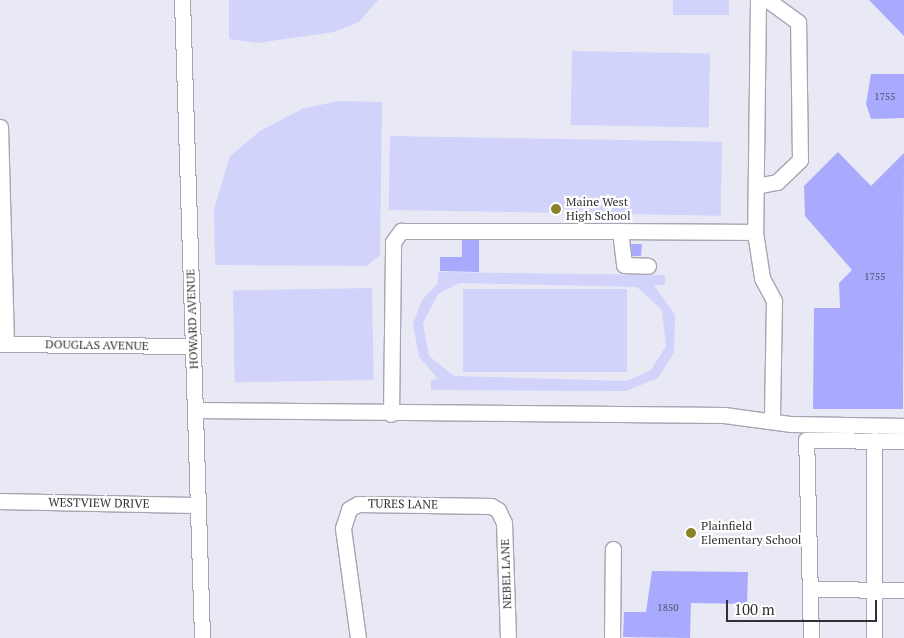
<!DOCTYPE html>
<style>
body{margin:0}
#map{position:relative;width:904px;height:638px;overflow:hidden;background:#e9e9f5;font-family:"PT Serif",serif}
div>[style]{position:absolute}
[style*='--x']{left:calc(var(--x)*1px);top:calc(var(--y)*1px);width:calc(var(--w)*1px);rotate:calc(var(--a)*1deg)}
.green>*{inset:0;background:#d1d3fa;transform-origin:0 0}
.building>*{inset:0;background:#a9a9fd}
.roads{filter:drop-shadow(1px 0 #a5a6b1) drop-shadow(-1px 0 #a5a6b1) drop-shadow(0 1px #a5a6b1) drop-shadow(0 -1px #a5a6b1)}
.minor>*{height:15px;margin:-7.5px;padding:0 7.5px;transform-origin:7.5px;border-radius:7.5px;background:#fff}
.dots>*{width:14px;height:14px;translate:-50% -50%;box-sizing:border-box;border:2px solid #fff;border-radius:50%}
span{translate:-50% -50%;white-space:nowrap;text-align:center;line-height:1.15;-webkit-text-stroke:4.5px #fff;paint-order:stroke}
.number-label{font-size:10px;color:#4f4f67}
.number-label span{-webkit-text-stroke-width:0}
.poi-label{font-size:12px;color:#313135}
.left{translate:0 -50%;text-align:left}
.street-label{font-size:12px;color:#313135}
.scale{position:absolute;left:726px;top:600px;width:151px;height:22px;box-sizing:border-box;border:2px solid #313135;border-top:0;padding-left:6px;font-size:15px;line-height:18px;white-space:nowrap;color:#313135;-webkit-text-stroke:4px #fff;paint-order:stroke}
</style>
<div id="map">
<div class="green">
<i style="clip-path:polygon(229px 0,378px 0,359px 22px,334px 32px,257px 43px,229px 39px)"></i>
<i style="left:673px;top:0;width:56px;height:15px"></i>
<i style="left:572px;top:51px;width:138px;height:74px;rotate:1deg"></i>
<i style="clip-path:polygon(338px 101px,382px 102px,380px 255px,367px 266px,215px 265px,214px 209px,230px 156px,260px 131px,302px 109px)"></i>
<i style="left:390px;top:136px;width:332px;height:74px;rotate:1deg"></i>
<i style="clip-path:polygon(evenodd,438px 272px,665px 275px,665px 285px,654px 285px,675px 315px,674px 353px,658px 378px,626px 391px,431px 390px,431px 380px,438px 379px,419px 357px,413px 324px,422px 300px,438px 283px,438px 272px,459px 283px,637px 287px,662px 310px,666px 346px,651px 370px,627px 381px,454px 376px,429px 356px,423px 323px,438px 294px,459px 283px)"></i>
<i style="left:372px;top:288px;width:92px;height:139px;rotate:89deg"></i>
<i style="left:463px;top:289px;width:164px;height:83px"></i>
</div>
<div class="building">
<i style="clip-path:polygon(869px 0,904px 0,904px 36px)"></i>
<i style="clip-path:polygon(871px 74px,904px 74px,904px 118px,871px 119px,866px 104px)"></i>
<i style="clip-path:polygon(838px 152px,871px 186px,904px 153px,903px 409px,813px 409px,814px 308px,840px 308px,839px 283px,852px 270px,805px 216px,804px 186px)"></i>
<i style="clip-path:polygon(462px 240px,479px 240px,479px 272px,440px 271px,440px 257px,462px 257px)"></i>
<i style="clip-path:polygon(631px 244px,642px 244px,641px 256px,632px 256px)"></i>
<i style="clip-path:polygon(652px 571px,748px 572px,747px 604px,691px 603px,690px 638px,623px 637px,624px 612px,646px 612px)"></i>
</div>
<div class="roads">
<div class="minor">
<i style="--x:182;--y:0;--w:638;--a:88.2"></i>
<i style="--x:758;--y:0;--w:232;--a:90.7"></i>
<i style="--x:755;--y:232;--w:47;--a:81.3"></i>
<i style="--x:762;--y:278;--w:26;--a:62"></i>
<i style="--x:774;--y:301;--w:120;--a:91"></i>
<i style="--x:0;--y:127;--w:217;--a:88.4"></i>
<i style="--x:756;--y:186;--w:21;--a:-11"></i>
<i style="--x:777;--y:182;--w:32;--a:-44"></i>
<i style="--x:800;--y:160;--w:138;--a:-90.8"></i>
<i style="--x:798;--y:22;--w:37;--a:-144"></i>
<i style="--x:620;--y:231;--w:135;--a:0.4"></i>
<i style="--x:0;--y:344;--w:193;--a:0.6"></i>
<i style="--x:195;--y:410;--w:529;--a:0.54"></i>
<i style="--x:724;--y:415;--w:68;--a:7.7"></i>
<i style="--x:791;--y:424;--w:113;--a:1"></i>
<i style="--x:391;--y:414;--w:172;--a:-89.3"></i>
<i style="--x:393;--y:242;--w:14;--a:-54"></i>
<i style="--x:401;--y:231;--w:219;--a:0"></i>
<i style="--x:620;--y:231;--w:34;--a:83"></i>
<i style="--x:624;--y:265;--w:24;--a:2"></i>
<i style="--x:874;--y:440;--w:198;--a:90"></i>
<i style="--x:0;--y:501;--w:198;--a:1.2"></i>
<i style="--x:810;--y:589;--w:94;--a:0.6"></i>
<i style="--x:358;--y:638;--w:111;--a:-97.8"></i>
<i style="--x:343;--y:528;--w:20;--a:-72"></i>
<i style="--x:349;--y:509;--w:10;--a:-29"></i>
<i style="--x:358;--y:504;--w:133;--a:0.9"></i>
<i style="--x:491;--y:506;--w:8;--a:30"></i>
<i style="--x:498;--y:510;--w:14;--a:65"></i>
<i style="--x:504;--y:523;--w:115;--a:88"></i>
<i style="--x:612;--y:638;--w:89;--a:-89.4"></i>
<i style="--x:811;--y:638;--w:198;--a:-91.4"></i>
<i style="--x:806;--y:440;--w:98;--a:0.6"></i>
</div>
</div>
<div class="dots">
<i style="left:556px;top:209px;background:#8a8128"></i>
<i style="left:691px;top:533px;background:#8a8128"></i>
</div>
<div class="number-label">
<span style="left:885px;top:97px">1755</span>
<span style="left:875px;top:277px">1755</span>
<span style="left:668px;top:608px">1850</span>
</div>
<div class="poi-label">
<span class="left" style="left:566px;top:209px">Maine West<br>High School</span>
<span class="left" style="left:701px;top:533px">Plainfield<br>Elementary School</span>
</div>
<div class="street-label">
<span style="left:192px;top:319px;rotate:-92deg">HOWARD AVENUE</span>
<span style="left:97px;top:345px;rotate:1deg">DOUGLAS AVENUE</span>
<span style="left:99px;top:503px;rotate:1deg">WESTVIEW DRIVE</span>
<span style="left:403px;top:504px;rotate:1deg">TURES LANE</span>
<span style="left:506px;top:574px;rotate:-92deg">NEBEL LANE</span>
</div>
<div class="scale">100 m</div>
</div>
